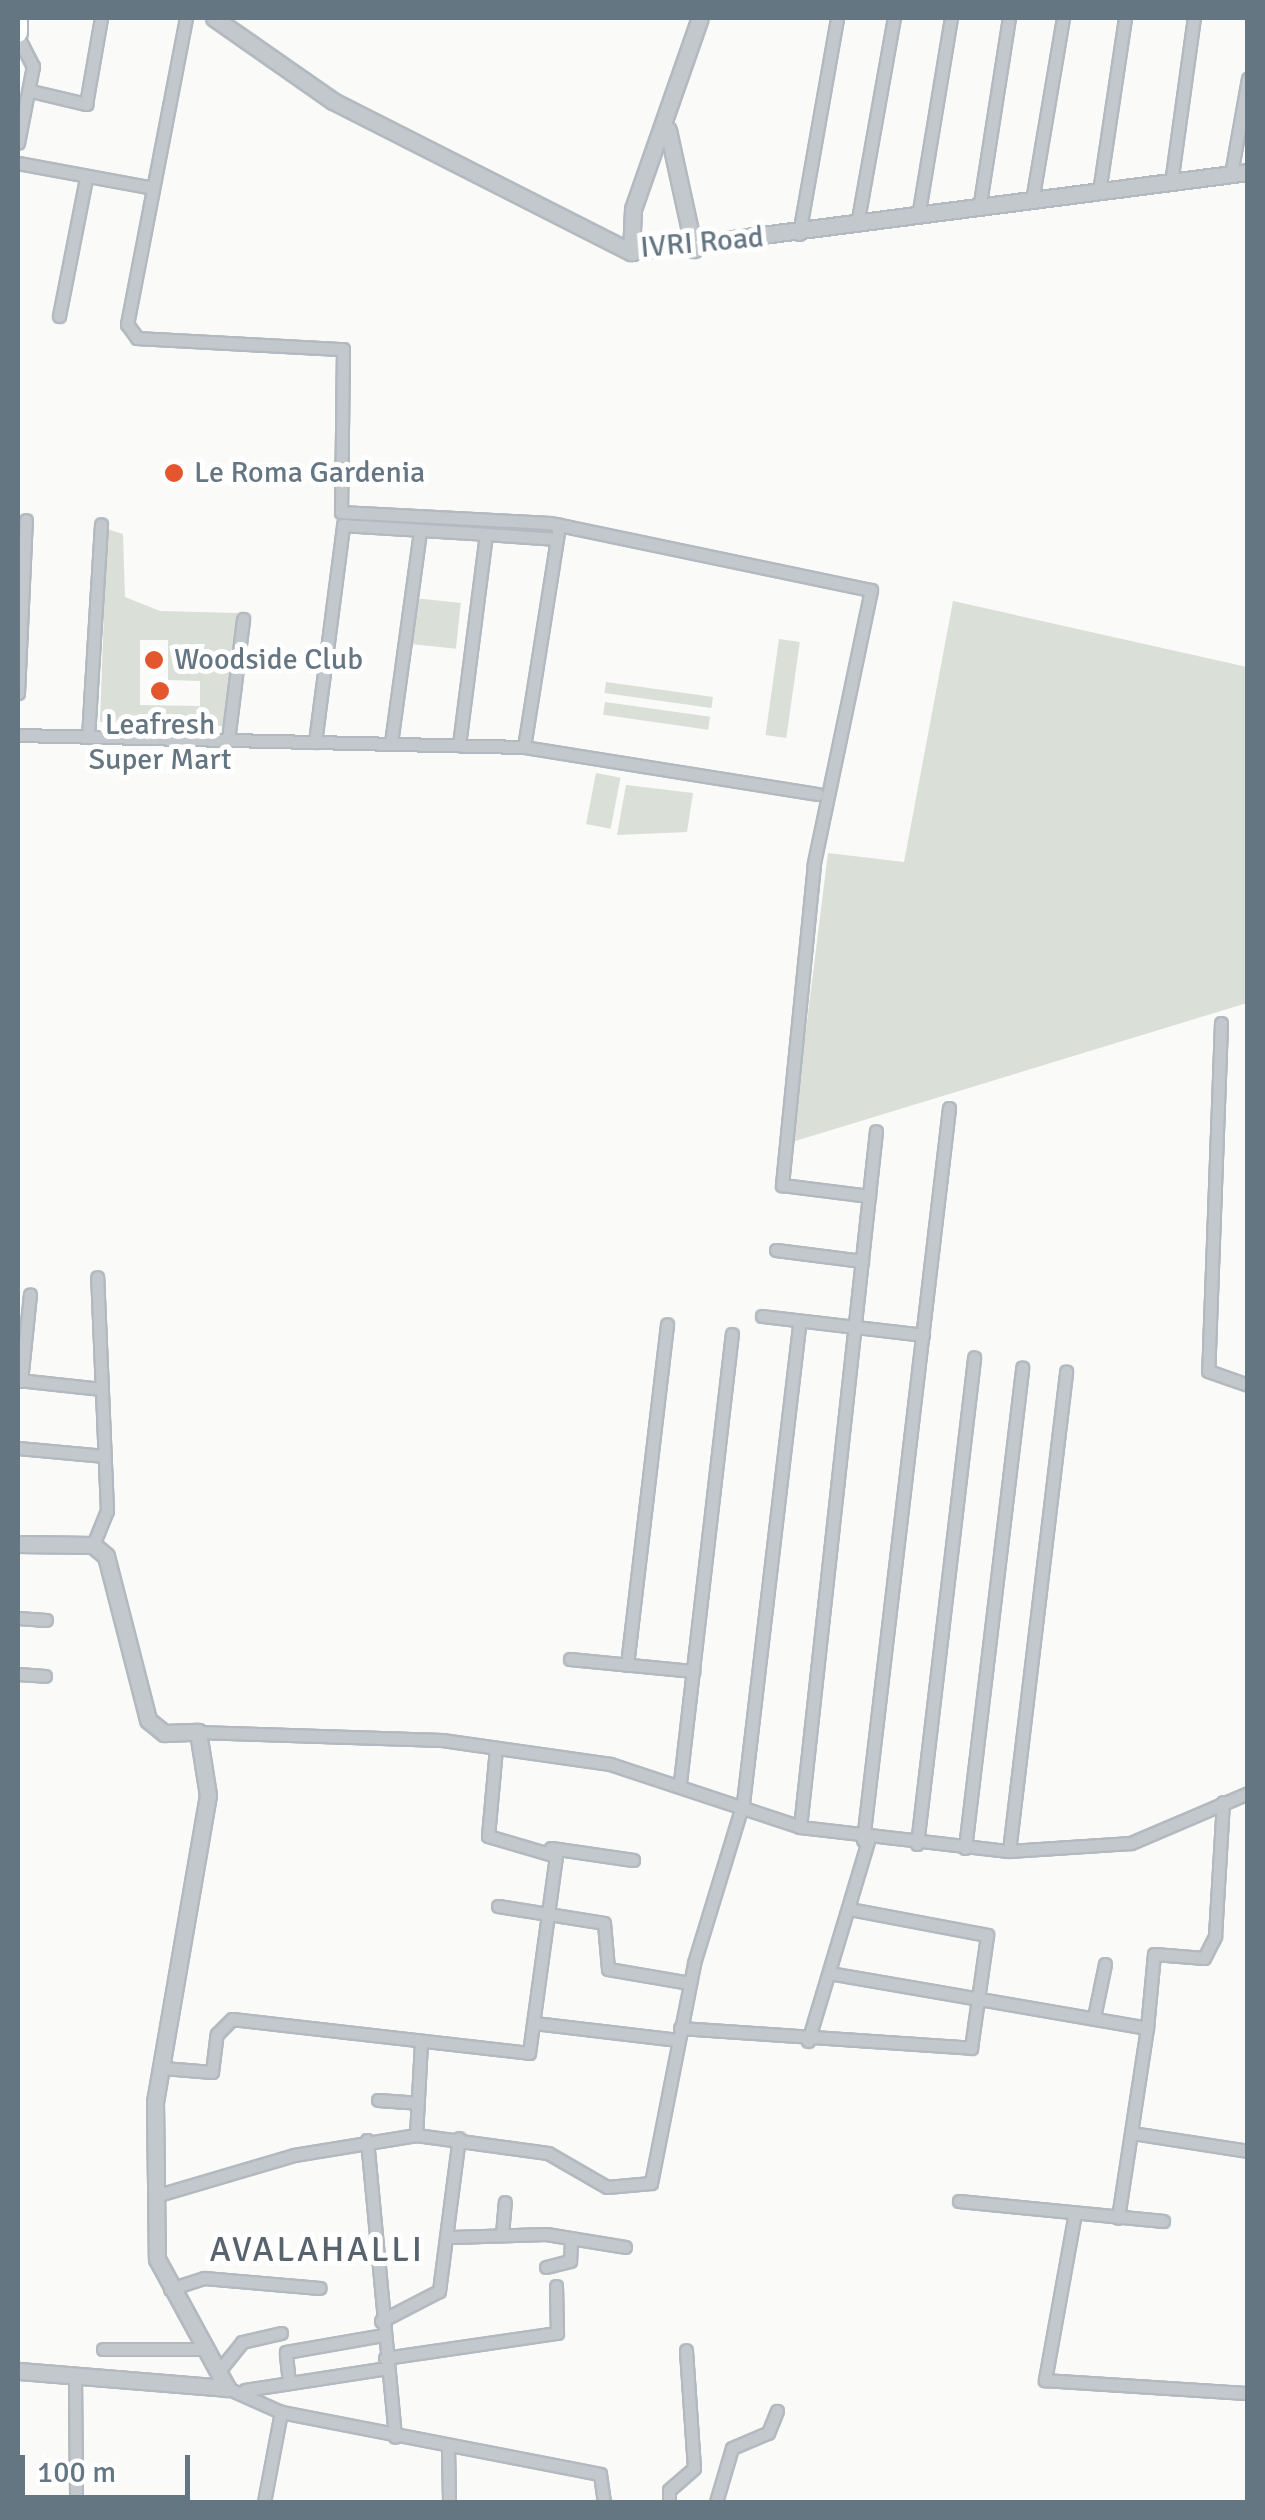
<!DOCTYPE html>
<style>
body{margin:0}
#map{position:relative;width:1265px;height:2520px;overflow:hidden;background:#fafaf8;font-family:Signika,sans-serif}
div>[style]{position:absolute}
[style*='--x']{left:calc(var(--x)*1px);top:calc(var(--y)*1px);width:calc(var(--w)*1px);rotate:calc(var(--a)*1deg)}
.green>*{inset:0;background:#dadfd7;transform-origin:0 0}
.roads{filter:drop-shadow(2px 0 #b3babf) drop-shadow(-2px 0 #b3babf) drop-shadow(0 2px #b3babf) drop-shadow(0 -2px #b3babf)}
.minor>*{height:11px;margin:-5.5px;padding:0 5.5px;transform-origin:5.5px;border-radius:5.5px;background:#c3c8cc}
.tertiary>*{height:15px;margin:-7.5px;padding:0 7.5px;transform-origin:7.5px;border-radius:7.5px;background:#c3c8cc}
.secondary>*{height:18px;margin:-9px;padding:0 9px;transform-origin:9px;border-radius:9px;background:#fff}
.dots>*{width:28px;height:28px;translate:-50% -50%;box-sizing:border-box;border:5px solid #fff;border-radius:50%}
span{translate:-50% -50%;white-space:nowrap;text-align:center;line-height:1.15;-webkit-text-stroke:10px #fff;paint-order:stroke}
.street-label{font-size:30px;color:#657683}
.poi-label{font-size:30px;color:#657683}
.left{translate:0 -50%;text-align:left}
.quarter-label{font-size:35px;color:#57646e;letter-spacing:2.5px}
.frame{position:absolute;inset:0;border:20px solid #657683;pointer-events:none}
.scale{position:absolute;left:20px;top:2455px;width:170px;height:45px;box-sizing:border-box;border:5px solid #657683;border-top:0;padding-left:12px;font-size:30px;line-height:35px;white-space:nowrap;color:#657683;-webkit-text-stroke:8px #fff;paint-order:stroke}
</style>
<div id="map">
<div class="green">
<i style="clip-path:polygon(evenodd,107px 529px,123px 534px,125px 597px,160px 611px,237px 613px,223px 726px,100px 722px,107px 529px,140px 640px,168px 640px,168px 680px,200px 681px,200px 706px,140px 705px,140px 640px)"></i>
<i style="left:414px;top:598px;width:47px;height:46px;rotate:6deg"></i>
<i style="clip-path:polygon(953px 601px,1247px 667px,1247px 1003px,792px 1142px,828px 853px,904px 862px)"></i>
<i style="left:779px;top:639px;width:21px;height:97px;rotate:8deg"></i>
<i style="left:606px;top:682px;width:108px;height:11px;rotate:8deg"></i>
<i style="left:605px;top:702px;width:106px;height:13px;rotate:8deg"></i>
<i style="left:596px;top:773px;width:25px;height:52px;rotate:11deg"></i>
<i style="clip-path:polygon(626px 785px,693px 793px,687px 832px,617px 835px)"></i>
</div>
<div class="roads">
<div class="minor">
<i style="--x:186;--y:18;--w:312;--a:100.9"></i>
<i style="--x:127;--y:324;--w:17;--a:54"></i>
<i style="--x:137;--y:338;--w:206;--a:3.1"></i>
<i style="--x:343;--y:349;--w:163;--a:90.7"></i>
<i style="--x:341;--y:512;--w:209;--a:3"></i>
<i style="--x:550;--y:523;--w:328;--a:11.8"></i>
<i style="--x:871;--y:590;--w:280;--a:101.8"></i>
<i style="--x:814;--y:864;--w:323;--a:95.7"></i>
<i style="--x:782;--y:1185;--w:88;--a:7.2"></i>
<i style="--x:18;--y:37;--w:33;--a:63"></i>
<i style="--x:33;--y:66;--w:78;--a:101"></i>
<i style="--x:31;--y:91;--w:57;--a:13.3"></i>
<i style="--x:86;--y:104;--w:87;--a:-80.1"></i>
<i style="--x:18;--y:163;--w:137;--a:10.5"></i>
<i style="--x:1231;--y:174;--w:97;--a:-79.9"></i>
<i style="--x:1171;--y:183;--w:167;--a:-82.1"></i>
<i style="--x:1099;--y:192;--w:176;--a:-81.5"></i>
<i style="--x:1032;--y:201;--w:186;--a:-80.4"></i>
<i style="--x:979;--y:209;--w:193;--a:-81.1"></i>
<i style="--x:918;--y:217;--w:202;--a:-80.6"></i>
<i style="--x:857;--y:225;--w:210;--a:-79.9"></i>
<i style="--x:799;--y:234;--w:219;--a:-80"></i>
<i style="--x:59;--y:316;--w:140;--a:-78.9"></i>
<i style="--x:486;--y:534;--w:71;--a:4"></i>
<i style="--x:18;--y:693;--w:173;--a:-87.4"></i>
<i style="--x:18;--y:735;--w:506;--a:1.36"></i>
<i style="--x:524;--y:747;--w:297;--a:9.1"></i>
<i style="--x:88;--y:737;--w:213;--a:-86.5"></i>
<i style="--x:228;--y:740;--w:122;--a:-82.9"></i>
<i style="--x:315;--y:742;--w:219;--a:-82.6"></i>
<i style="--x:343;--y:525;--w:143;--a:3.6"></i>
<i style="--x:486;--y:534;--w:213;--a:97.3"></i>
<i style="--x:391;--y:743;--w:213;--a:-82.2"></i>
<i style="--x:524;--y:747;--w:225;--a:-81"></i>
<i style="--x:1221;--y:1023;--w:348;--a:92.1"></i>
<i style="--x:1208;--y:1371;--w:42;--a:19.3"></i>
<i style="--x:776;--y:1250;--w:87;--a:7.3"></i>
<i style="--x:762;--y:1316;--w:162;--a:6.7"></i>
<i style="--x:18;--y:1380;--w:84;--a:6.1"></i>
<i style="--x:21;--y:1381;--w:87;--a:-84.1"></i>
<i style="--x:18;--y:1448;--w:87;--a:5.3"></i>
<i style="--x:93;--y:1545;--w:37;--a:-68"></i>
<i style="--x:107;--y:1511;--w:234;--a:-92.4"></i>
<i style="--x:18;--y:1618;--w:28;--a:4"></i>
<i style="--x:570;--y:1659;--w:124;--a:5.6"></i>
<i style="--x:627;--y:1665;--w:343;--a:-83.3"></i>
<i style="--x:18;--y:1674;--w:27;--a:4"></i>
<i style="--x:198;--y:1732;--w:244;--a:1.9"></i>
<i style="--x:442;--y:1740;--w:170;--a:8.1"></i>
<i style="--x:610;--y:1764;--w:200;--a:18.3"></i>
<i style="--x:800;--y:1827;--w:210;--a:6.6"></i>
<i style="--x:1009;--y:1851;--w:122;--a:-3.8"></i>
<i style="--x:1131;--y:1843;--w:127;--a:-23.1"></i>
<i style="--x:680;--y:1782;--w:451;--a:-83.4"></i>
<i style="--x:800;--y:1827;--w:700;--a:-83.77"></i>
<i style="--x:863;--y:1840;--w:737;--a:-83.3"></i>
<i style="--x:917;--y:1844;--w:490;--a:-83.3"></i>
<i style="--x:551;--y:1848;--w:83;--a:8.3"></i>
<i style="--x:965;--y:1848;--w:484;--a:-83.2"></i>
<i style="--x:1009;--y:1851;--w:483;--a:-83.2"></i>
<i style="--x:498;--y:1906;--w:107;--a:9.1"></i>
<i style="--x:604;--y:1923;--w:46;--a:85"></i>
<i style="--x:608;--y:1969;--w:83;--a:9.7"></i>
<i style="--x:829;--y:1973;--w:323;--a:9.8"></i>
<i style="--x:1147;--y:2028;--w:192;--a:98.7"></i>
<i style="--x:1094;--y:2017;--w:54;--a:-78.3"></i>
<i style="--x:534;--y:2023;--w:145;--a:6.7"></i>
<i style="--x:680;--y:2028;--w:292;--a:3.9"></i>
<i style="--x:971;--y:2048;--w:114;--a:-81.9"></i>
<i style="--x:987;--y:1935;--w:139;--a:-169.3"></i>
<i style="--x:1147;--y:2028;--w:74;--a:-84.6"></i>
<i style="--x:1154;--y:1954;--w:50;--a:4.6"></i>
<i style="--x:1204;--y:1958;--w:25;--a:-63"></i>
<i style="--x:1215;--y:1936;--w:134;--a:-86.6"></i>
<i style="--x:808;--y:2041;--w:209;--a:-73.3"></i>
<i style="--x:163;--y:2068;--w:49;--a:4.7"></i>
<i style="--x:212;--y:2072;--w:38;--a:-83"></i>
<i style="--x:217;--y:2034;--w:21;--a:-45"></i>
<i style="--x:232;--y:2019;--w:299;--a:6.5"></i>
<i style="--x:529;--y:2053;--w:199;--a:-82.2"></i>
<i style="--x:556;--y:1856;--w:71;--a:-163.6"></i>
<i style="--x:488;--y:1836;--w:88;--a:-84.8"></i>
<i style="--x:378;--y:2100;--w:39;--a:4"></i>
<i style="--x:1132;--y:2133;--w:117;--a:8.8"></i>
<i style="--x:416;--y:2135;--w:93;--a:-86.9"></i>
<i style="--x:367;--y:2140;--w:298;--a:84.6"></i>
<i style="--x:155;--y:2196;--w:145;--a:-16.4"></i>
<i style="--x:294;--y:2155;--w:124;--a:-9.3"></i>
<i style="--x:416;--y:2135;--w:133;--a:7.8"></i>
<i style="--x:548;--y:2153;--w:68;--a:30"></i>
<i style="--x:607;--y:2187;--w:44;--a:-5.2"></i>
<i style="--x:651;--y:2183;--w:224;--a:-78.9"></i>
<i style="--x:694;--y:1963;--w:167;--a:-73"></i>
<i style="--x:743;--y:1803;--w:485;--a:-83.3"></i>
<i style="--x:959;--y:2201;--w:205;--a:5.6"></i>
<i style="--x:1075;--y:2213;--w:170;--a:100.2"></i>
<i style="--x:1045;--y:2380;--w:203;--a:3.7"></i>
<i style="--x:502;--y:2234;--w:32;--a:-85"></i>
<i style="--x:452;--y:2237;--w:94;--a:-1.8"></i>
<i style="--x:546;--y:2234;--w:80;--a:9.3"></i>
<i style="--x:546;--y:2267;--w:25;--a:-14"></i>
<i style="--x:570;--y:2261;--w:20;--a:-87"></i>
<i style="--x:170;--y:2289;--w:36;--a:-18"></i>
<i style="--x:204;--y:2278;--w:116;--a:4.9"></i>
<i style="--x:381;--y:2321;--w:65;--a:-27.3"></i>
<i style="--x:439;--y:2291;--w:154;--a:-82.6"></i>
<i style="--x:103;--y:2349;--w:103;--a:0"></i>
<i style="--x:385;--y:2358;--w:174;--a:-8.3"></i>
<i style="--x:557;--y:2333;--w:47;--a:-91.2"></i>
<i style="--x:222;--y:2367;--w:32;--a:-51"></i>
<i style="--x:242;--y:2342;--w:40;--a:-13"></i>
<i style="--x:75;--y:2378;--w:124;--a:89.5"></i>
<i style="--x:289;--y:2383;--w:31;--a:-96"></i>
<i style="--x:286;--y:2352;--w:98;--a:-9.9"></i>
<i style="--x:227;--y:2388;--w:59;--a:24"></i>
<i style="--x:281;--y:2412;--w:325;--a:11"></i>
<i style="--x:600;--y:2474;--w:28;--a:82"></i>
<i style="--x:245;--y:2390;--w:144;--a:-8.8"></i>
<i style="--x:448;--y:2448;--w:54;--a:88.9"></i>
<i style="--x:264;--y:2502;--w:92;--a:-79.3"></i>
<i style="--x:669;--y:2502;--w:12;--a:-90"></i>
<i style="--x:669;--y:2490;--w:33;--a:-41"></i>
<i style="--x:694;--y:2468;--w:118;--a:-93.9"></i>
<i style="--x:716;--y:2502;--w:56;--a:-73.5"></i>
<i style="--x:732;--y:2448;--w:39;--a:-23"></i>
<i style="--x:768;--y:2433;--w:24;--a:-68"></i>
</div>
<div class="tertiary">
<i style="--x:214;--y:18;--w:145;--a:34.9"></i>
<i style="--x:333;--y:101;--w:334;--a:26.9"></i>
<i style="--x:631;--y:252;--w:622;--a:-7.39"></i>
<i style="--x:668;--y:130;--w:122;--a:77.7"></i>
<i style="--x:631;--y:252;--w:43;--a:-87.3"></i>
<i style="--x:633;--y:209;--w:202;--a:-70.7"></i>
<i style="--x:18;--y:1544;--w:75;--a:0.8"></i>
<i style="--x:93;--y:1545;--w:17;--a:40"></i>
<i style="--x:106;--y:1556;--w:169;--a:75.6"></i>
<i style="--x:148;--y:1720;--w:21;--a:39"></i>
<i style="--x:164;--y:1733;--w:34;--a:-2"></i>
<i style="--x:198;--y:1732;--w:64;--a:81"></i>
<i style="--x:208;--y:1795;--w:312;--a:99.8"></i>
<i style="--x:155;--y:2102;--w:157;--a:89.3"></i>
<i style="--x:157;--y:2259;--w:147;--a:61.5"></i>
<i style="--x:227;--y:2388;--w:210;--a:-175.3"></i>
</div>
<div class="secondary">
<i style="--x:18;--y:22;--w:11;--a:90"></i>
</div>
</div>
<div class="dots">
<i style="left:174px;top:473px;background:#e4572e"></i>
<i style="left:154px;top:660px;background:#e4572e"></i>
<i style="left:160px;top:691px;background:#e4572e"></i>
</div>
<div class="street-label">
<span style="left:702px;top:243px;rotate:-5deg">IVRI Road</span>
</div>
<div class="poi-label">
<span class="left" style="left:194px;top:473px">Le Roma Gardenia</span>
<span class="left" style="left:174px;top:660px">Woodside Club</span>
<span style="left:160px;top:742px">Leafresh<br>Super Mart</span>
</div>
<div class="quarter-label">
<span style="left:317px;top:2250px">AVALAHALLI</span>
</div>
<div class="frame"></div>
<div class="scale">100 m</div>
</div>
